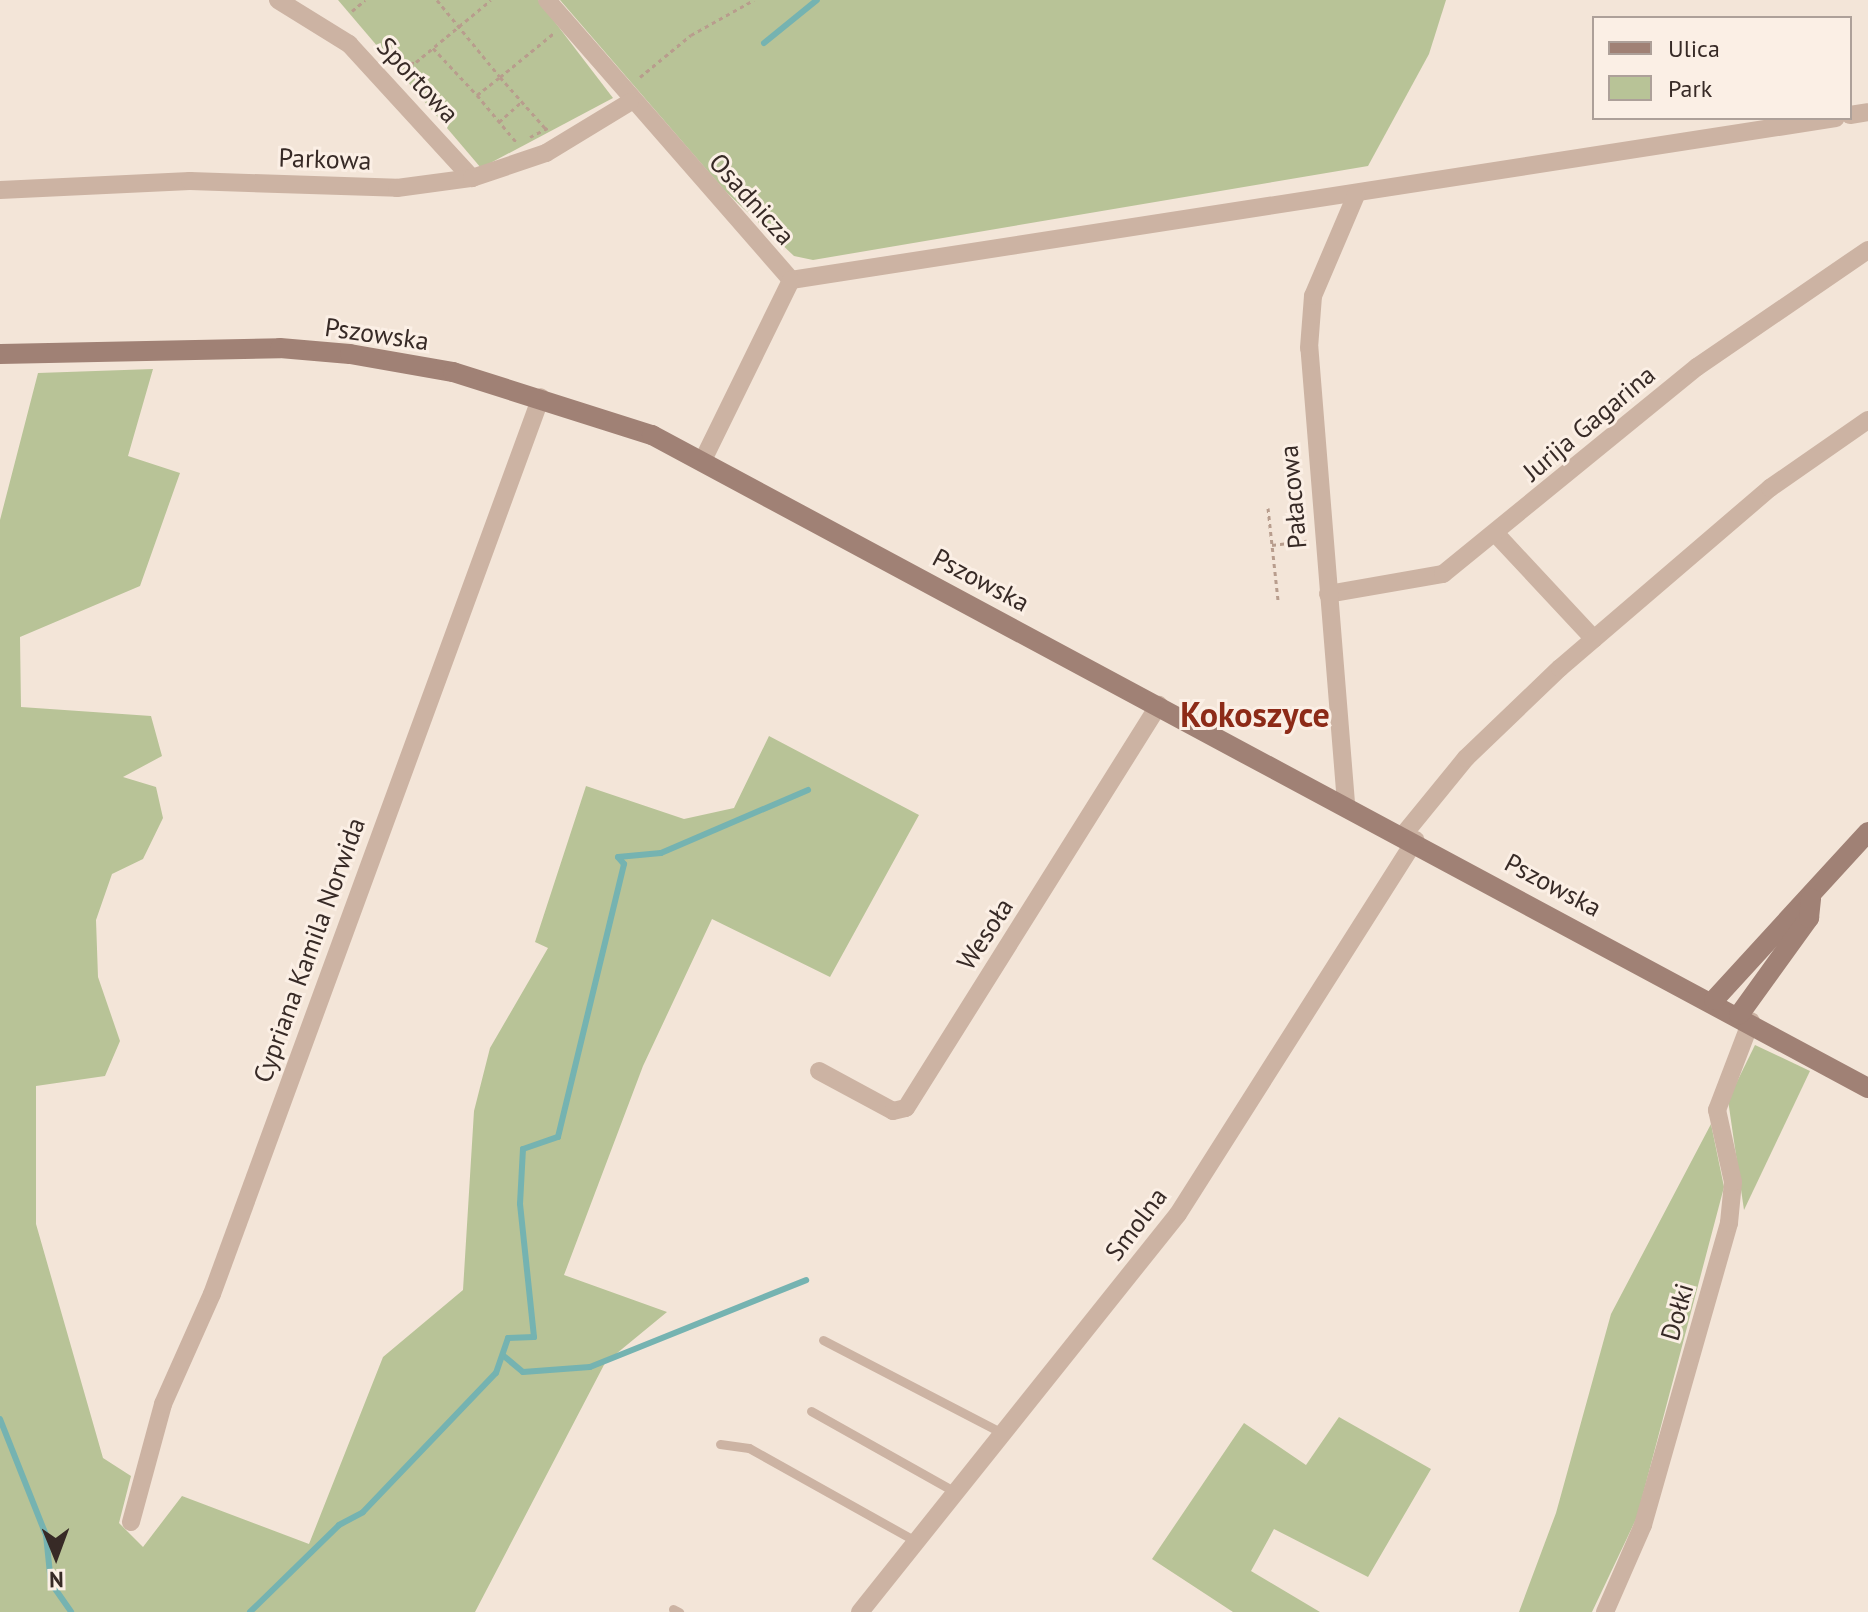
<!DOCTYPE html>
<meta charset="utf-8">
<style>
body{margin:0}
#map{position:relative;width:1868px;height:1612px;overflow:hidden;background:#f3e5d8;font-family:"PT Sans",sans-serif}
div>[style]{position:absolute}
[style*='--x']{left:calc(var(--x)*1px);top:calc(var(--y)*1px);width:calc(var(--w)*1px);rotate:calc(var(--a)*1deg)}
.green>*{inset:0;background:#b8c397}
.stream>*{height:6px;margin:-3px;padding:0 3px;transform-origin:3px;border-radius:3px;background:#75b3b1}
.path>*{height:3px;margin-top:-1.5px;transform-origin:0;background:repeating-linear-gradient(90deg,#b89d8d 0 4px,transparent 0 8px)}
.lane>*{height:9px;margin:-4.5px;padding:0 4.5px;transform-origin:4.5px;border-radius:4.5px;background:#ccb3a3}
.street>*{height:18px;margin:-9px;padding:0 9px;transform-origin:9px;border-radius:9px;background:#ccb3a3}
.secondary>*{height:20px;margin:-10px;padding:0 10px;transform-origin:10px;border-radius:10px;background:#a08175}
span{translate:-50% -50%;white-space:nowrap;text-align:center;line-height:1.15;-webkit-text-stroke:6px #fbefe5;paint-order:stroke}
.street-label{font-size:26px;color:#372a26}
.district-label{font-size:34px;color:#8d2b18;font-weight:700}
.legend{position:absolute;left:1592px;top:16px;width:260px;height:104px;box-sizing:border-box;background:#fbefe5;border:2px solid #ada099;margin:0;padding:10px 14px;list-style:none;font-size:24px;color:#372a26}
.legend li{display:flex;align-items:center;gap:16px;height:40px}
.legend b{width:40px;border:2px solid #ada099}
.north{position:absolute;left:16px;top:1516px;width:80px;height:80px;-webkit-text-stroke:6px #fbefe5;paint-order:stroke;rotate:179deg;font-size:22px;font-weight:700;line-height:32px;text-align:center;color:#372a26}
.north::after{content:'';display:block;margin:auto;width:28px;height:36px;background:#372a26;clip-path:polygon(50% 0,100% 100%,50% 72%,0 100%)}
</style>
<div id="map">
<div class="green">
<i style="clip-path:polygon(338px 0,538px 0,613px 98px,481px 168px)"></i>
<i style="clip-path:polygon(560px 0,1446px 0,1429px 54px,1368px 166px,813px 260px,794px 256px,725px 191px)"></i>
<i style="clip-path:polygon(153px 369px,128px 456px,180px 473px,140px 586px,20px 637px,21px 707px,151px 716px,162px 756px,123px 777px,156px 787px,163px 818px,143px 859px,112px 874px,96px 920px,98px 977px,120px 1041px,105px 1076px,36px 1086px,36px 1224px,103px 1458px,131px 1476px,119px 1523px,143px 1547px,182px 1496px,309px 1544px,383px 1357px,463px 1290px,474px 1111px,490px 1048px,548px 948px,535px 942px,586px 786px,684px 819px,734px 808px,769px 736px,919px 815px,830px 977px,712px 919px,643px 1066px,564px 1275px,667px 1312px,605px 1363px,475px 1612px,0 1612px,0 520px,38px 373px)"></i>
<i style="clip-path:polygon(1755px 1045px,1810px 1071px,1744px 1210px,1728px 1100px)"></i>
<i style="clip-path:polygon(1711px 1124px,1724px 1187px,1637px 1517px,1592px 1612px,1519px 1612px,1556px 1513px,1611px 1314px)"></i>
<i style="clip-path:polygon(1339px 1417px,1431px 1469px,1368px 1577px,1274px 1529px,1251px 1571px,1320px 1612px,1233px 1612px,1152px 1559px,1244px 1423px,1306px 1465px)"></i>
</div>
<div class="stream">
<i style="--x:764;--y:43;--w:68;--a:-39.1"></i>
<i style="--x:505;--y:1357;--w:23;--a:40"></i>
<i style="--x:523;--y:1372;--w:67;--a:-4.3"></i>
<i style="--x:590;--y:1367;--w:233;--a:-21.9"></i>
<i style="--x:0;--y:1419;--w:125;--a:68.4"></i>
<i style="--x:46;--y:1535;--w:48;--a:84.1"></i>
<i style="--x:51;--y:1583;--w:35;--a:55"></i>
<i style="--x:250;--y:1612;--w:124;--a:-44.3"></i>
<i style="--x:339;--y:1525;--w:27;--a:-28"></i>
<i style="--x:363;--y:1512;--w:192;--a:-46.3"></i>
<i style="--x:496;--y:1373;--w:37;--a:-71"></i>
<i style="--x:508;--y:1338;--w:26;--a:-2"></i>
<i style="--x:534;--y:1337;--w:134;--a:-96"></i>
<i style="--x:520;--y:1204;--w:55;--a:-86.9"></i>
<i style="--x:523;--y:1149;--w:37;--a:-19"></i>
<i style="--x:558;--y:1137;--w:281;--a:-76.4"></i>
<i style="--x:624;--y:864;--w:9;--a:-131"></i>
<i style="--x:618;--y:857;--w:43;--a:-5.3"></i>
<i style="--x:661;--y:853;--w:160;--a:-23.2"></i>
</div>
<div class="path">
<i style="--x:437;--y:0;--w:99;--a:50.7"></i>
<i style="--x:500;--y:77;--w:70;--a:-39.2"></i>
<i style="--x:352;--y:11;--w:17;--a:-40"></i>
<i style="--x:433;--y:48;--w:64;--a:46.9"></i>
<i style="--x:477;--y:95;--w:29;--a:-38"></i>
<i style="--x:500;--y:77;--w:69;--a:48.5"></i>
<i style="--x:394;--y:66;--w:22;--a:-10"></i>
<i style="--x:416;--y:62;--w:97;--a:-39.6"></i>
<i style="--x:640;--y:77;--w:66;--a:-39.5"></i>
<i style="--x:691;--y:35;--w:72;--a:-29.1"></i>
<i style="--x:477;--y:95;--w:62;--a:50.2"></i>
<i style="--x:499;--y:122;--w:31;--a:-42"></i>
<i style="--x:530;--y:137;--w:20;--a:-27"></i>
<i style="--x:1268;--y:508;--w:93;--a:83.8"></i>
<i style="--x:1272;--y:545;--w:35;--a:-7"></i>
</div>
<div class="lane">
<i style="--x:823;--y:1340;--w:204;--a:27.4"></i>
<i style="--x:811;--y:1411;--w:167;--a:29.3"></i>
<i style="--x:720;--y:1444;--w:29;--a:8"></i>
<i style="--x:749;--y:1448;--w:193;--a:29.2"></i>
<i style="--x:673;--y:1609;--w:7;--a:27"></i>
</div>
<div class="street">
<i style="--x:278;--y:0;--w:84;--a:31.8"></i>
<i style="--x:349;--y:44;--w:182;--a:47.5"></i>
<i style="--x:547;--y:0;--w:371;--a:48.9"></i>
<i style="--x:1850;--y:115;--w:18;--a:-9"></i>
<i style="--x:0;--y:190;--w:190;--a:-2.7"></i>
<i style="--x:190;--y:181;--w:207;--a:1.9"></i>
<i style="--x:397;--y:188;--w:76;--a:-7.6"></i>
<i style="--x:472;--y:178;--w:78;--a:-18.7"></i>
<i style="--x:546;--y:153;--w:98;--a:-31.3"></i>
<i style="--x:791;--y:280;--w:1057;--a:-8.81"></i>
<i style="--x:703;--y:460;--w:200;--a:-63.9"></i>
<i style="--x:1497;--y:535;--w:142;--a:47"></i>
<i style="--x:1328;--y:594;--w:117;--a:-9.9"></i>
<i style="--x:1443;--y:574;--w:328;--a:-39.2"></i>
<i style="--x:1697;--y:367;--w:207;--a:-34.4"></i>
<i style="--x:1346;--y:803;--w:457;--a:-94.6"></i>
<i style="--x:1309;--y:348;--w:52;--a:-85.6"></i>
<i style="--x:1313;--y:296;--w:110;--a:-66.9"></i>
<i style="--x:1404;--y:834;--w:98;--a:-50.8"></i>
<i style="--x:1466;--y:758;--w:130;--a:-43.8"></i>
<i style="--x:1560;--y:668;--w:277;--a:-40.6"></i>
<i style="--x:1770;--y:488;--w:119;--a:-34.8"></i>
<i style="--x:819;--y:1071;--w:84;--a:28.4"></i>
<i style="--x:893;--y:1111;--w:13;--a:-13"></i>
<i style="--x:906;--y:1108;--w:476;--a:-57.9"></i>
<i style="--x:131;--y:1522;--w:122;--a:-74.8"></i>
<i style="--x:163;--y:1404;--w:120;--a:-66"></i>
<i style="--x:212;--y:1294;--w:955;--a:-69.86"></i>
<i style="--x:860;--y:1612;--w:509;--a:-51.38"></i>
<i style="--x:1178;--y:1214;--w:443;--a:-57.6"></i>
<i style="--x:1605;--y:1612;--w:95;--a:-66.4"></i>
<i style="--x:1643;--y:1525;--w:314;--a:-74.1"></i>
<i style="--x:1729;--y:1223;--w:41;--a:-84.4"></i>
<i style="--x:1733;--y:1182;--w:74;--a:-102.5"></i>
<i style="--x:1717;--y:1110;--w:95;--a:-69.1"></i>
</div>
<div class="secondary">
<i style="--x:0;--y:354;--w:280;--a:-1.2"></i>
<i style="--x:280;--y:348;--w:70;--a:4.9"></i>
<i style="--x:350;--y:354;--w:105;--a:9.9"></i>
<i style="--x:453;--y:372;--w:209;--a:17.6"></i>
<i style="--x:652;--y:435;--w:1380;--a:28.24"></i>
<i style="--x:1714;--y:1000;--w:228;--a:-47.5"></i>
<i style="--x:1739;--y:1015;--w:120;--a:-54.2"></i>
<i style="--x:1809;--y:918;--w:20;--a:-84"></i>
</div>
<div class="street-label">
<span style="left:418px;top:80px;rotate:47deg">Sportowa</span>
<span style="left:325px;top:159px;rotate:2deg">Parkowa</span>
<span style="left:752px;top:199px;rotate:48deg">Osadnicza</span>
<span style="left:377px;top:334px;rotate:8deg">Pszowska</span>
<span style="left:1589px;top:423px;rotate:-40deg">Jurija Gagarina</span>
<span style="left:1293px;top:497px;rotate:-95deg">Pałacowa</span>
<span style="left:981px;top:580px;rotate:28deg">Pszowska</span>
<span style="left:1553px;top:885px;rotate:28deg">Pszowska</span>
<span style="left:985px;top:934px;rotate:-57deg">Wesoła</span>
<span style="left:309px;top:950px;rotate:-70deg">Cypriana Kamila Norwida</span>
<span style="left:1136px;top:1224px;rotate:-53deg">Smolna</span>
<span style="left:1677px;top:1312px;rotate:-74deg">Dołki</span>
</div>
<div class="district-label">
<span style="left:1255px;top:715px">Kokoszyce</span>
</div>
<ul class="legend">
<li><b style="height:10px;background:#a08175"></b>Ulica</li>
<li><b style="height:22px;background:#b8c397"></b>Park</li>
</ul>
<div class="north">N</div>
</div>
